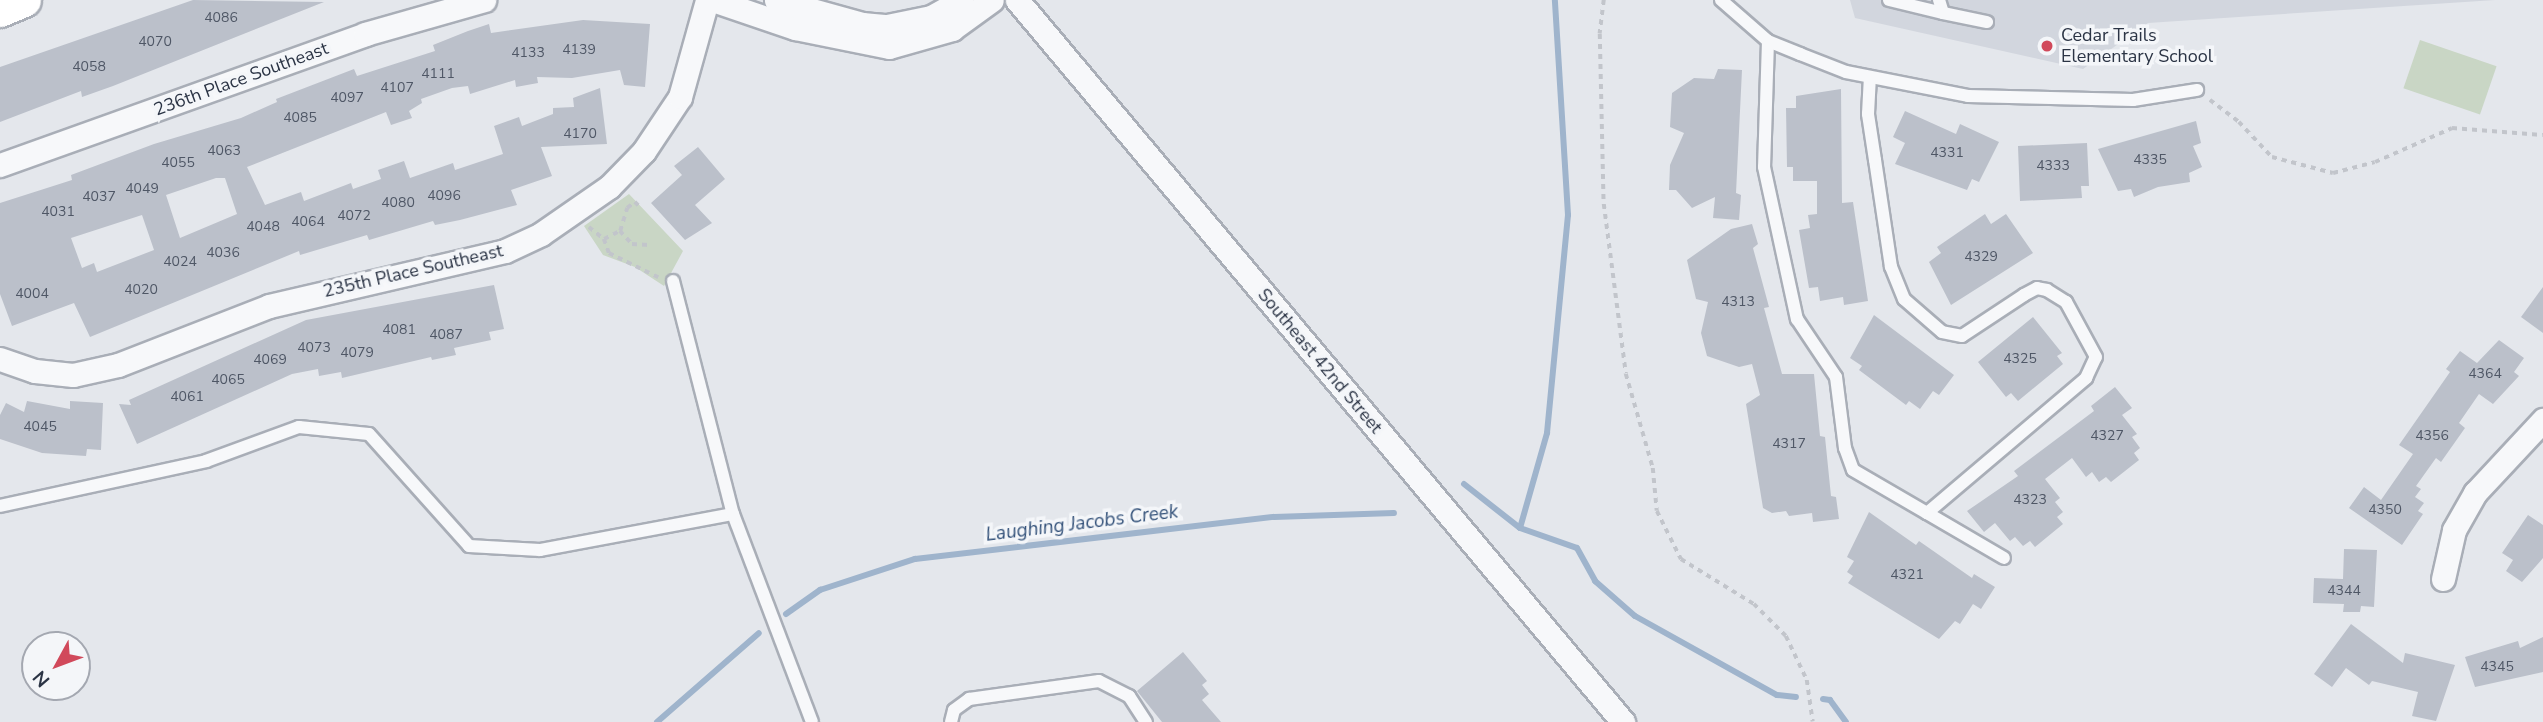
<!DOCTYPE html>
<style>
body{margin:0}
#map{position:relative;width:2543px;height:722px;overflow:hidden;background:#e4e7ec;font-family:"Nunito Sans",sans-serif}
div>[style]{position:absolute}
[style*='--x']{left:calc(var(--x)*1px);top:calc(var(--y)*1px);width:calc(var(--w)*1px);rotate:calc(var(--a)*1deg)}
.built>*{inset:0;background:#d2d6de}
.green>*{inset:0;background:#c9d6c5;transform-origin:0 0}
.stream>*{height:6px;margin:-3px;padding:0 3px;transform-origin:3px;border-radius:3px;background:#9fb4cc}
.building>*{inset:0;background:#bbc0ca}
.path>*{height:3.5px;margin-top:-1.75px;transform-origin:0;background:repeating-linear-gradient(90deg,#c2c5cb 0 5px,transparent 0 10px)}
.roads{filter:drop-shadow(2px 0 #a9aeb7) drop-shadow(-2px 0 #a9aeb7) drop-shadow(0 2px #a9aeb7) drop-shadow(0 -2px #a9aeb7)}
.lane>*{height:12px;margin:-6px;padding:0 6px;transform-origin:6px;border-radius:6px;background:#f7f8fa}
.street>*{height:23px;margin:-11.5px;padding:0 11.5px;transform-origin:11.5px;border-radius:11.5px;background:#f7f8fa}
.secondary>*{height:33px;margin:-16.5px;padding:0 16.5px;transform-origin:16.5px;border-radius:16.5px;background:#fff}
.dots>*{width:19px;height:19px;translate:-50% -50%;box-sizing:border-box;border:4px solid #f4f6f9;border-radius:50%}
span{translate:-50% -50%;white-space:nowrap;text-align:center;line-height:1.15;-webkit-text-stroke:7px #f4f6f9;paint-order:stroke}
.number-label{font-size:14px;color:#4f5766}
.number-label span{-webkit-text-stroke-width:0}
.poi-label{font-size:18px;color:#2b3445}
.left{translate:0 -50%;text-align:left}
.street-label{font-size:18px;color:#2b3445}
.water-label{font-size:19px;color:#34527a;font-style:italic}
.north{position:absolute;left:21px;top:631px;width:70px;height:70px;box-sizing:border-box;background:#f4f6f9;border:2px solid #a4a8b1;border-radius:50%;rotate:229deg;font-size:19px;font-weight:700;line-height:28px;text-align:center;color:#2b3445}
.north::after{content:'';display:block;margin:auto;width:24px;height:32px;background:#d1495b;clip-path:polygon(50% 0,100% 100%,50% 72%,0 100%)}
</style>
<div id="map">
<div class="built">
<i style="clip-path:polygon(1850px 0,2495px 0,2148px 23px,2083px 69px,1855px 18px)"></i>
</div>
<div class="green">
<i style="left:2420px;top:40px;width:81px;height:51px;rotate:19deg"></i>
<i style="clip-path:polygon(629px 194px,683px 251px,664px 286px,635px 267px,603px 255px,584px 226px)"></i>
</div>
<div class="stream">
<i style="--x:1464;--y:484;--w:71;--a:38.2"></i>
<i style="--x:1520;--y:528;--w:60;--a:19.3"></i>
<i style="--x:1577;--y:548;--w:38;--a:61"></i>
<i style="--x:1595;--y:581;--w:53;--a:41.2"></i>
<i style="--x:1635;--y:616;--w:162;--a:29.1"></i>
<i style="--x:1777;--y:695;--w:19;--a:6"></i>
<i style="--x:1520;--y:528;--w:99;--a:-74.1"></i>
<i style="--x:1547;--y:433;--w:219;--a:-84.5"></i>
<i style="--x:1568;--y:215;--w:215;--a:-93.5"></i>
<i style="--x:786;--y:614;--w:42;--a:-35.2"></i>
<i style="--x:820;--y:590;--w:100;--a:-18.1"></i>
<i style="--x:915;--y:559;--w:361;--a:-6.7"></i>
<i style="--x:1274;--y:517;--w:120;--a:-1.9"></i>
<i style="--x:1823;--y:699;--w:7;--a:8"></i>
<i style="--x:1830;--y:700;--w:27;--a:54"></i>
<i style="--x:657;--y:722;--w:135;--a:-41.1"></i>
</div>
<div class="building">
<i style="clip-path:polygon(193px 0,324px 2px,113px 86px,82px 97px,81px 91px,0 122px,0 67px)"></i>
<i style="clip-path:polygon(evenodd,583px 20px,650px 24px,645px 87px,624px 85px,620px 70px,572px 78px,537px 77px,538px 83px,516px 87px,515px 80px,470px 94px,468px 86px,452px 88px,421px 99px,422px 103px,409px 111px,412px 118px,391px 125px,386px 112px,247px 167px,265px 205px,301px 192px,304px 201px,351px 183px,353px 189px,381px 179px,378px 170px,404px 161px,410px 178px,453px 163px,455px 170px,503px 154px,494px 126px,519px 117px,522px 126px,553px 114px,553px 108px,574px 107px,573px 98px,600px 88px,607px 144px,541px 147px,552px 176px,511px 190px,517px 205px,460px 220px,435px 225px,433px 221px,369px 240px,367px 235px,300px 255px,299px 251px,90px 337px,74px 303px,12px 326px,0 294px,0 203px,72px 180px,71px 175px,154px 144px,241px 118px,277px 102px,276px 99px,354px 69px,357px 76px,435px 51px,433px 45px,468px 31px,489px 24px,491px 33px,583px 20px,216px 178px,225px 178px,237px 214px,180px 238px,166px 195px,216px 178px,583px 20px,142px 215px,154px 250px,97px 272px,94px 263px,82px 268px,71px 238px,142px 215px)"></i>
<i style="clip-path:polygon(1718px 69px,1742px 70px,1736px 193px,1741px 195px,1739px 220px,1713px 218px,1715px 197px,1692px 208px,1676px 190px,1669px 190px,1670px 165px,1684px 133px,1670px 127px,1672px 93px,1694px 78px,1714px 79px)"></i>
<i style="clip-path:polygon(1841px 89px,1842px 203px,1853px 202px,1868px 301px,1844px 305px,1843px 297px,1820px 301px,1818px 287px,1809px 288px,1799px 230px,1810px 228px,1808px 215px,1817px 214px,1817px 181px,1793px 181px,1793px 167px,1787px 167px,1786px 108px,1796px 108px,1796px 96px)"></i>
<i style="clip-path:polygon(1905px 111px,1956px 134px,1960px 124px,1999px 142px,1979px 182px,1972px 179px,1967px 190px,1895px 164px,1905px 143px,1893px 137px)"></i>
<i style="clip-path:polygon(2196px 121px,2201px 143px,2193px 146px,2202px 167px,2189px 173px,2190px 182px,2158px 187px,2134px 197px,2131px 189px,2118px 191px,2098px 149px)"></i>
<i style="clip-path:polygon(2087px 143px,2089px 186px,2081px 186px,2082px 198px,2020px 201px,2018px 146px)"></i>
<i style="clip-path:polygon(698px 147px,725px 179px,695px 205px,712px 223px,685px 240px,651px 203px,682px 175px,674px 166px)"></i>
<i style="clip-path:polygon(1985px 214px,1991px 224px,2006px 214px,2033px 253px,1951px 305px,1929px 262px,1941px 253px,1937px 247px)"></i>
<i style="clip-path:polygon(1752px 224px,1758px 244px,1753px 248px,1769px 307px,1764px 308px,1782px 374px,1814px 374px,1820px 436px,1825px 437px,1831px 496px,1836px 497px,1839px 519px,1813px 522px,1812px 513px,1789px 516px,1786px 511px,1772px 513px,1763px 508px,1746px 404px,1760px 395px,1752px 364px,1739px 367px,1707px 356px,1701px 333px,1708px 302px,1696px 299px,1687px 260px,1731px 229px)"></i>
<i style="clip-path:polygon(494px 285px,504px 329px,489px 332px,491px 340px,454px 348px,456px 355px,432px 360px,431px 357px,342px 378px,341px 372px,319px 376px,318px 369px,292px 374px,137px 444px,119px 404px,131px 405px,129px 400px,306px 320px)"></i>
<i style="clip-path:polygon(2543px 287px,2543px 333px,2521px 317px)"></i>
<i style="clip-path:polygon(1874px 315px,1954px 375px,1939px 395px,1933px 391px,1920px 409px,1909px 401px,1906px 405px,1859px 370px,1862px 366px,1850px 358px)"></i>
<i style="clip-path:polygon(2033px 317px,2062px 353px,2057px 356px,2063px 364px,2018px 401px,2011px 393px,2006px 397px,1978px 362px)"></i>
<i style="clip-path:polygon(2499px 340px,2524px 358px,2514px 372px,2519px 376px,2493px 404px,2479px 394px,2459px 423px,2465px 428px,2441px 462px,2436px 458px,2416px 486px,2421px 489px,2415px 497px,2424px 503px,2418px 511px,2423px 514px,2402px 545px,2349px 508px,2364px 487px,2381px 500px,2413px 454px,2399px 445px,2450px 372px,2446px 369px,2460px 351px,2477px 363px)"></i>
<i style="clip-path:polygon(2115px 387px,2132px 408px,2122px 415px,2137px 434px,2132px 437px,2140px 448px,2134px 453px,2139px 460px,2111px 482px,2106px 477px,2099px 482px,2092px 472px,2086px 477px,2072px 458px,2045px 479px,2060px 498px,2055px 502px,2063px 512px,2057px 517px,2063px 524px,2035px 547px,2030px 541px,2023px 546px,2015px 537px,2010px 541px,1995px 523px,1984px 532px,1967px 511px,2018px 476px,2014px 471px,2094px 411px,2091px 406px)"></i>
<i style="clip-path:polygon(27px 401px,70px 409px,70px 401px,103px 403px,101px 450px,87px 449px,86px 456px,42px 453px,0 439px,0 415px,6px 403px,24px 412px)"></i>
<i style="clip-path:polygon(1869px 512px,1916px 545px,1919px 541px,1972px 578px,1974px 574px,1995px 587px,1981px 609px,1973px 604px,1960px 624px,1955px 621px,1939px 639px,1848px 583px,1853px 576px,1847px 572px,1854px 561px,1847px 557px)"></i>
<i style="clip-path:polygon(2528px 515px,2543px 525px,2543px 558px,2522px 582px,2506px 571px,2513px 560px,2502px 553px)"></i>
<i style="clip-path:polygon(2344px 549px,2377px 550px,2374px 607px,2361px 606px,2360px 612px,2343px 612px,2344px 604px,2313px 603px,2314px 578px,2343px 579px)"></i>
<i style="clip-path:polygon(2351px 624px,2403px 663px,2405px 653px,2455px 665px,2436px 721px,2412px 716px,2418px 692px,2372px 681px,2369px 685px,2346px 668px,2332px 687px,2314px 674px)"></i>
<i style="clip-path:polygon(2543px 637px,2543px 672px,2475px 687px,2465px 657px,2518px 641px,2520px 648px)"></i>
<i style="clip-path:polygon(1183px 652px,1207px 681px,1202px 685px,1209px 694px,1202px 700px,1221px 722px,1162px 722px,1137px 691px)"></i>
</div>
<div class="path">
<i style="--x:1604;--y:0;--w:34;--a:97"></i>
<i style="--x:1600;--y:34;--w:170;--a:88.7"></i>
<i style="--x:1604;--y:204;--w:171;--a:82.6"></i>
<i style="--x:1626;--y:374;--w:98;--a:74"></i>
<i style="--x:1653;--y:468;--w:43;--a:84.7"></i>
<i style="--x:1657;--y:511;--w:54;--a:63.4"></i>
<i style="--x:1681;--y:559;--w:86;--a:31.7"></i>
<i style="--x:1754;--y:604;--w:45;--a:45"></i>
<i style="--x:1786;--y:636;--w:49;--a:64.5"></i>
<i style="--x:1807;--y:680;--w:42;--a:81.9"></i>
<i style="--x:2210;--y:100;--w:36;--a:37"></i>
<i style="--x:2239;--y:122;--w:48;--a:46.7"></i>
<i style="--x:2272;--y:157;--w:63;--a:14.7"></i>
<i style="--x:2333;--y:173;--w:43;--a:-14.7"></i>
<i style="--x:2375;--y:162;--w:84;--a:-23.8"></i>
<i style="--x:2452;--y:128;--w:91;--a:4.4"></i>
<i style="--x:589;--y:227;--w:19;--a:39"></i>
<i style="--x:604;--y:239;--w:15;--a:70"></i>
<i style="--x:609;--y:253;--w:55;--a:26.1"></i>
<i style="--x:620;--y:231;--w:24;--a:-73"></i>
<i style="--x:627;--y:208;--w:10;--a:-37"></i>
<i style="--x:635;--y:202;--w:7;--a:45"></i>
<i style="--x:604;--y:239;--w:18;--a:-27"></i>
<i style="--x:620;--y:231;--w:18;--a:47"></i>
<i style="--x:632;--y:244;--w:17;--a:3"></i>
</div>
<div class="roads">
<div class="lane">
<i style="--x:1721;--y:0;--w:62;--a:41.1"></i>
<i style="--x:1768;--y:41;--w:35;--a:22"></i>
<i style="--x:1800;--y:54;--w:49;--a:21.4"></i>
<i style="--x:1846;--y:72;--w:124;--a:11.1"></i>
<i style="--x:1968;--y:96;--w:165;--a:1.4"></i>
<i style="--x:2133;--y:100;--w:65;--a:-8.9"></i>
<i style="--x:1889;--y:0;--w:56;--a:13.5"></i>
<i style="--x:1943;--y:13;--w:14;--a:-107"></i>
<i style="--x:1943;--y:13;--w:45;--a:11.6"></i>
<i style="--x:1768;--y:41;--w:126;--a:91.8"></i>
<i style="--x:1764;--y:167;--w:156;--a:77.8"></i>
<i style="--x:1797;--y:319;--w:70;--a:56.1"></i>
<i style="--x:1836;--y:377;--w:72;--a:82.8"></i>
<i style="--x:1845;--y:448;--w:23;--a:70"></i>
<i style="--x:1853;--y:470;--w:86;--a:30.2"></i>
<i style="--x:1927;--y:513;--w:209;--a:-40.3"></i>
<i style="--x:2086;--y:378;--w:23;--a:-65"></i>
<i style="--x:2096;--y:357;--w:63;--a:-118.6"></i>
<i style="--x:2066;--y:302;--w:22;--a:-148"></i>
<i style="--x:2047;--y:290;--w:10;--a:-169"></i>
<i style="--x:2037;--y:288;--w:15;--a:152"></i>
<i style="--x:2024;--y:295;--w:74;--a:146.5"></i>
<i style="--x:1962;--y:336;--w:20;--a:-169"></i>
<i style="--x:1942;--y:332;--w:50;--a:-139"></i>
<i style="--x:1904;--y:299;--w:35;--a:-112"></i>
<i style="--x:1891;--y:267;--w:108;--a:-98.5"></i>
<i style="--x:1875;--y:160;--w:47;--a:-98.7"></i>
<i style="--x:1868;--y:114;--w:37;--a:-87"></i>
<i style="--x:673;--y:281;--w:241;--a:75.6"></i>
<i style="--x:0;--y:506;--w:211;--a:-12.3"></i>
<i style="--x:206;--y:461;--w:99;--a:-20.1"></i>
<i style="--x:299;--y:427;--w:70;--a:5.7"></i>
<i style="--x:369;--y:434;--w:150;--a:48.2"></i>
<i style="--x:469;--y:546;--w:71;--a:3.2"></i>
<i style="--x:540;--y:550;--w:196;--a:-10.6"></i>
<i style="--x:733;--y:514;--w:222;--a:69.2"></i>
<i style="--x:1927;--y:513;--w:89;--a:30.3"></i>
<i style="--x:951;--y:722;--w:12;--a:-76"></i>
<i style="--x:954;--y:710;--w:19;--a:-36"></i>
<i style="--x:969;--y:699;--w:131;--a:-7.9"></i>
<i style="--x:1099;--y:681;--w:34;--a:27"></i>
<i style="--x:1129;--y:696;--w:31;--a:57"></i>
</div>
<div class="street">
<i style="--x:713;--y:0;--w:87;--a:18.9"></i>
<i style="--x:795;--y:28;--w:96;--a:11.4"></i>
<i style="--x:889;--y:47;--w:66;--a:-15.9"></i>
<i style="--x:952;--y:29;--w:49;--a:-35.9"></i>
<i style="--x:776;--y:0;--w:89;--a:15.6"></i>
<i style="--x:862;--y:24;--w:25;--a:5"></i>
<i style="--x:887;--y:26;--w:45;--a:-11.6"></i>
<i style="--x:931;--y:17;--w:35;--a:-29"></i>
<i style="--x:1017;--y:0;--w:943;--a:49.99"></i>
<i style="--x:0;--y:165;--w:388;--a:-19.7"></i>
<i style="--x:365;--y:34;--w:124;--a:-15.9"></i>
<i style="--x:0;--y:359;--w:37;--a:19"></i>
<i style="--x:35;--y:371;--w:38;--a:6"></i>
<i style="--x:73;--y:375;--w:46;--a:-12.5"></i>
<i style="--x:118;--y:365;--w:162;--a:-21.3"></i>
<i style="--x:269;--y:306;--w:242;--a:-13.1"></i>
<i style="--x:505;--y:251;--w:40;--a:-25"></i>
<i style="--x:541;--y:234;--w:83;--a:-34.7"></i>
<i style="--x:609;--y:187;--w:50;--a:-45.8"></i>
<i style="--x:644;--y:151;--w:65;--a:-56.3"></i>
<i style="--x:680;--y:97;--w:101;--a:-74.4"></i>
<i style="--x:2443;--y:579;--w:50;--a:-77.3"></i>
<i style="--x:2454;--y:530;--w:43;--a:-60.4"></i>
<i style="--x:2475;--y:493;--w:100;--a:-47"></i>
</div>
<div class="secondary">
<i style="--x:0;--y:10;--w:26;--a:-23"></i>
</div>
</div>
<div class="dots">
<i style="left:2047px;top:46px;background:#d1495b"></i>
</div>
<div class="number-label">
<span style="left:221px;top:18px">4086</span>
<span style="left:155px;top:42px">4070</span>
<span style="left:579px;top:50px">4139</span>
<span style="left:528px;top:53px">4133</span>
<span style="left:89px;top:67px">4058</span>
<span style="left:438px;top:74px">4111</span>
<span style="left:397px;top:88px">4107</span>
<span style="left:347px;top:98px">4097</span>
<span style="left:300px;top:118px">4085</span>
<span style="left:580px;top:134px">4170</span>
<span style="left:224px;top:151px">4063</span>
<span style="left:1947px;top:153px">4331</span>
<span style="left:2150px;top:160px">4335</span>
<span style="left:178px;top:163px">4055</span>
<span style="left:2053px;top:166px">4333</span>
<span style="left:142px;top:189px">4049</span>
<span style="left:444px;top:196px">4096</span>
<span style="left:99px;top:197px">4037</span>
<span style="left:398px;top:203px">4080</span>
<span style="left:58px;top:212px">4031</span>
<span style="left:354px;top:216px">4072</span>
<span style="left:308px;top:222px">4064</span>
<span style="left:263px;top:227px">4048</span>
<span style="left:223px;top:253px">4036</span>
<span style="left:1981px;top:257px">4329</span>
<span style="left:180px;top:262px">4024</span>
<span style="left:141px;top:290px">4020</span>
<span style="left:32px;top:294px">4004</span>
<span style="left:1738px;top:302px">4313</span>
<span style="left:399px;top:330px">4081</span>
<span style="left:446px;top:335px">4087</span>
<span style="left:314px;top:348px">4073</span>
<span style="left:357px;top:353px">4079</span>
<span style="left:2020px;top:359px">4325</span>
<span style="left:270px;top:360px">4069</span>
<span style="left:2485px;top:374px">4364</span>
<span style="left:228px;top:380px">4065</span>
<span style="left:187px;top:397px">4061</span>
<span style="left:40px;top:427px">4045</span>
<span style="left:2107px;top:436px">4327</span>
<span style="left:2432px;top:436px">4356</span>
<span style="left:1789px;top:444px">4317</span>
<span style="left:2030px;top:500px">4323</span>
<span style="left:2385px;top:510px">4350</span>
<span style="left:1907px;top:575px">4321</span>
<span style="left:2344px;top:591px">4344</span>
<span style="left:2497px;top:667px">4345</span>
</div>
<div class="poi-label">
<span class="left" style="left:2061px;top:46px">Cedar Trails<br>Elementary School</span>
</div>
<div class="street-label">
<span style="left:241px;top:79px;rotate:-20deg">236th Place Southeast</span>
<span style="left:413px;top:271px;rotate:-13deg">235th Place Southeast</span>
<span style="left:1320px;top:361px;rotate:50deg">Southeast 42nd Street</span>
</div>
<div class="water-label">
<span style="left:1082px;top:524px;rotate:-7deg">Laughing Jacobs Creek</span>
</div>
<div class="north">N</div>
</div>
